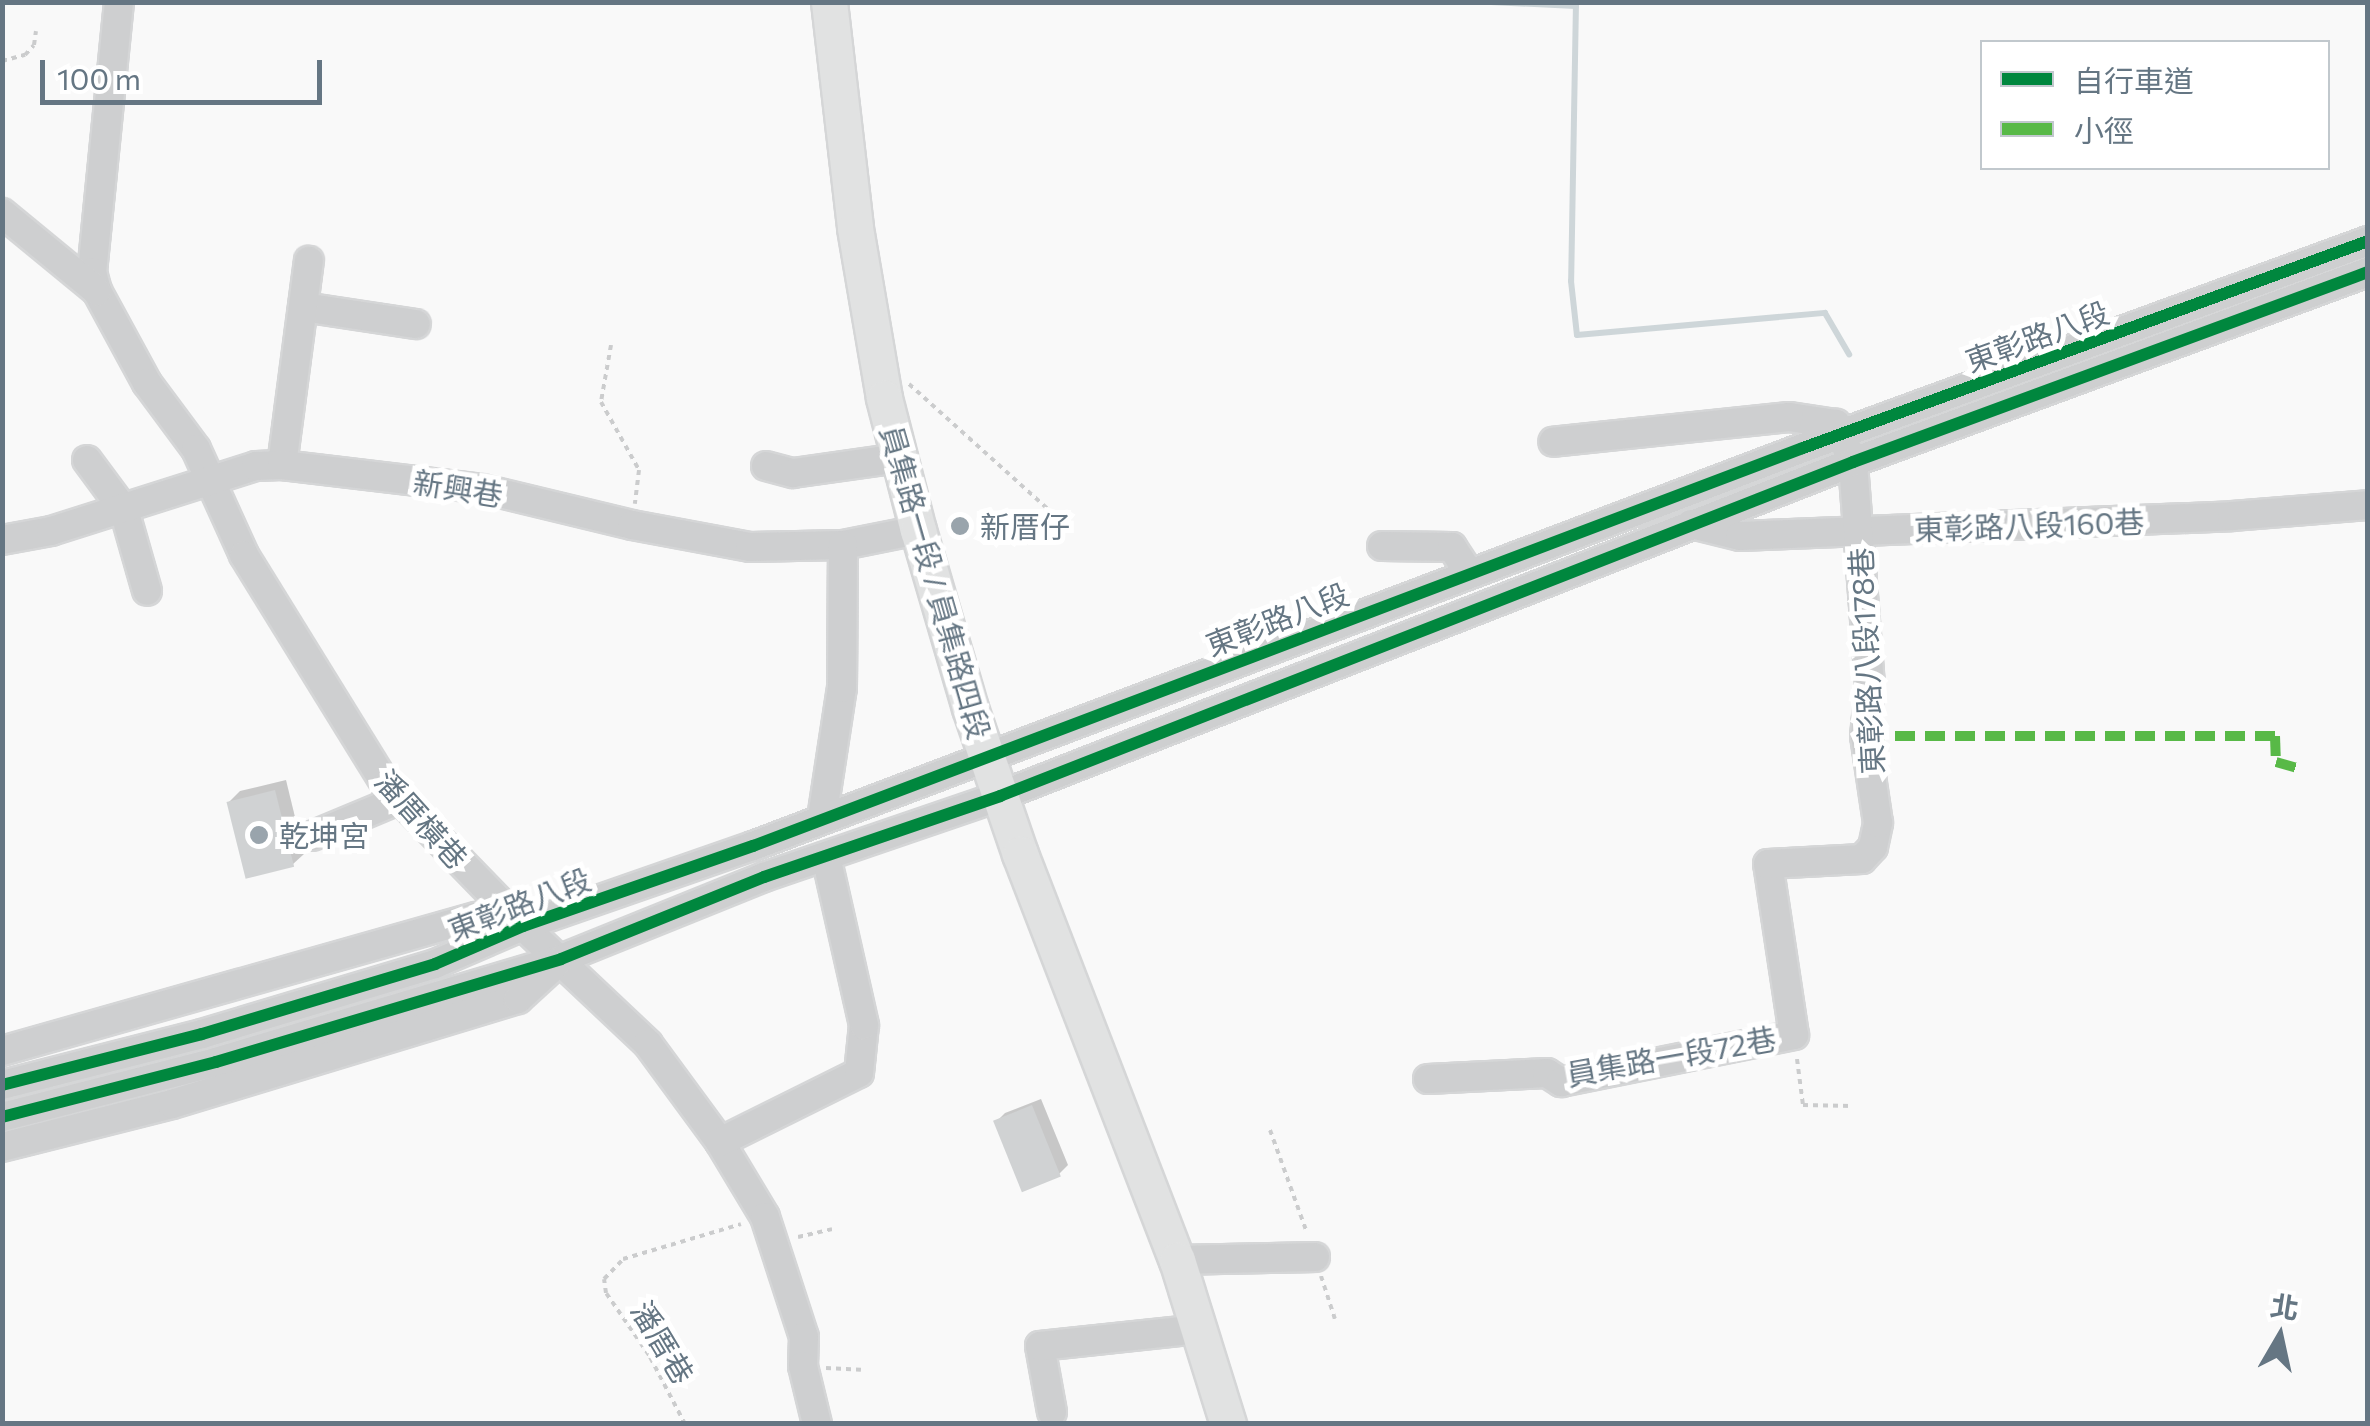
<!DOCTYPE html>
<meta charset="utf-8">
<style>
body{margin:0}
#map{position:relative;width:2370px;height:1426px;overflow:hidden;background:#f9f9f9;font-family:Commissioner,"Noto Sans TC",sans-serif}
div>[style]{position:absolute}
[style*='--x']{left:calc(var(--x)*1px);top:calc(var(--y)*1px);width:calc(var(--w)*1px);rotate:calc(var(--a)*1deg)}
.shadow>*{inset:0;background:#0003}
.stream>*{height:6px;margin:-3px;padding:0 3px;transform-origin:3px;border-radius:3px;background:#ced6d9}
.building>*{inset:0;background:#d0d2d3;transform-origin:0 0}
.path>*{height:4px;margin-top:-2px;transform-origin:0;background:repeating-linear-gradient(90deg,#cbcccd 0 5px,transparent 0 10px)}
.roads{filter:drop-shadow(2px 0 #d5d6d7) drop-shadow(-2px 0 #d5d6d7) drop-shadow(0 2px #d5d6d7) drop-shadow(0 -2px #d5d6d7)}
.minor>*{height:28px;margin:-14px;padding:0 14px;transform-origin:14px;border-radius:14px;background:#cecfd0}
.major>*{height:35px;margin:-17.5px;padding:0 17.5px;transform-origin:17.5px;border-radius:17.5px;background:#e1e2e2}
.quiet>*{height:10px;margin-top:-5px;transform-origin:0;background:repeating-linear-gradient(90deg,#58b947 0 20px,transparent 0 30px)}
.cycleway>*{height:12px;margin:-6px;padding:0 6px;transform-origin:6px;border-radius:6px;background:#00873e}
.dots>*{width:28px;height:28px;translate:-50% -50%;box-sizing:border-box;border:5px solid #fff;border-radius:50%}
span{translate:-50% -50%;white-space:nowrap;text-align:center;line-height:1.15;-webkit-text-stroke:10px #fff;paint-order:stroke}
.street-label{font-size:30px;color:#657683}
.poi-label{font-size:30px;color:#657683}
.left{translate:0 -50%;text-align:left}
.frame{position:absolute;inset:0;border:5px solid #657683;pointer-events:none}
.legend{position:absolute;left:1980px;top:40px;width:350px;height:130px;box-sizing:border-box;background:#fff;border:2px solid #c1c8cd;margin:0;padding:12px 18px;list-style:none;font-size:30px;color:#657683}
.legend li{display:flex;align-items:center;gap:20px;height:50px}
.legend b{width:50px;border:2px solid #c1c8cd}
.north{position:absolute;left:2230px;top:1286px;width:100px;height:100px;-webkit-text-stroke:8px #fff;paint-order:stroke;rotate:9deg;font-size:28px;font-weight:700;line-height:40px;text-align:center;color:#657683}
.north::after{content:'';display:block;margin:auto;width:35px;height:45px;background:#657683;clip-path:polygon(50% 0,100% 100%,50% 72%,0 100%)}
.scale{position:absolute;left:40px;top:60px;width:282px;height:45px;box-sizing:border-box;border:5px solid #657683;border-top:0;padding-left:12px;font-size:30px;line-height:35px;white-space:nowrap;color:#657683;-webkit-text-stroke:8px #fff;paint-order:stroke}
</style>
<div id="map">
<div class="shadow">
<i style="clip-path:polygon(286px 780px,304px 854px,292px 865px,228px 803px,240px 791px)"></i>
<i style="clip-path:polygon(1041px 1099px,1068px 1165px,1059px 1174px,996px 1122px,1005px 1113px)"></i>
</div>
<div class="stream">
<i style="--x:1491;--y:2;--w:85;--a:2.7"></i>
<i style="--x:1576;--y:2;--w:279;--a:91"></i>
<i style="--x:1571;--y:281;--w:54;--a:83.7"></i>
<i style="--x:1577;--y:335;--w:249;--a:-5.1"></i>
<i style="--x:1825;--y:313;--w:48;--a:59.7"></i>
</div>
<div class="building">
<i style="left:275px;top:790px;width:79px;height:50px;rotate:76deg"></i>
<i style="left:1032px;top:1105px;width:77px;height:42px;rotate:68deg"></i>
</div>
<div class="path">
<i style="--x:2;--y:61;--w:24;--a:-15"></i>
<i style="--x:25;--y:55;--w:13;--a:-48"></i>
<i style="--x:34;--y:45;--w:14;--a:-82"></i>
<i style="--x:611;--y:345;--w:58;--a:100"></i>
<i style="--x:601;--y:402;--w:78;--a:60.8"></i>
<i style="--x:639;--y:470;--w:34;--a:97"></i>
<i style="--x:909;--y:384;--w:205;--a:42"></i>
<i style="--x:1797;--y:1059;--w:46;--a:82.6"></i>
<i style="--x:1803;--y:1105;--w:49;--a:1.2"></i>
<i style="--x:1270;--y:1130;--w:109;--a:70.2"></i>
<i style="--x:798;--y:1237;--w:35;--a:-13"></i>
<i style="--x:1321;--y:1276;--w:45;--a:72"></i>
<i style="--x:826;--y:1368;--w:35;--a:3"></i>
<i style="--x:685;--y:1424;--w:78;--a:-117.6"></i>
<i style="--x:649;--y:1355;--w:75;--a:-124.7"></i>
<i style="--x:606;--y:1293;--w:14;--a:-98"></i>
<i style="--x:604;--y:1279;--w:28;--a:-46"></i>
<i style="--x:623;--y:1259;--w:123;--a:-16.5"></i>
</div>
<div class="roads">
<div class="minor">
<i style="--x:119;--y:2;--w:271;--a:95.7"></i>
<i style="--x:92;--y:272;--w:20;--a:75"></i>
<i style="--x:97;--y:291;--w:105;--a:61.5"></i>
<i style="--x:147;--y:383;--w:82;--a:53.4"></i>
<i style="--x:196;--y:449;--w:116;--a:65.6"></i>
<i style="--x:244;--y:555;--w:270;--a:58.3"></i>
<i style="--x:386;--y:785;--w:197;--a:45.8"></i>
<i style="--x:523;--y:926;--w:172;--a:43.3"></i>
<i style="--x:648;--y:1044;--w:122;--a:53.7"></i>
<i style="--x:720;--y:1142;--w:87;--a:59"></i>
<i style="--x:765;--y:1217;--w:126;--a:72"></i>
<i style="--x:804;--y:1337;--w:29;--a:92"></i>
<i style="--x:803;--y:1366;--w:60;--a:76.4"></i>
<i style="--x:2;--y:213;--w:123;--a:39.4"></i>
<i style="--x:303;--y:307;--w:114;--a:8.6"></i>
<i style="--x:87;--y:460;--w:62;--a:53.5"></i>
<i style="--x:124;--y:510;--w:84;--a:74.1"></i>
<i style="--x:282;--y:465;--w:206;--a:-82.5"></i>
<i style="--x:766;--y:466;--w:28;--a:15"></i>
<i style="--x:793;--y:473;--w:108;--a:-8"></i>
<i style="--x:1691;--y:524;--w:50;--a:13.8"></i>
<i style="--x:1740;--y:536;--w:492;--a:-2.3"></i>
<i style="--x:2232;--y:516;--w:136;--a:-4.6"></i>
<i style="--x:2;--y:540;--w:50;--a:-10.4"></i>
<i style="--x:51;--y:531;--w:215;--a:-17.6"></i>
<i style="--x:256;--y:466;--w:26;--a:-2"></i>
<i style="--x:282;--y:465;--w:202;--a:6.8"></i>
<i style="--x:483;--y:489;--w:153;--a:13.6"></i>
<i style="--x:632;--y:525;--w:120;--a:10.6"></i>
<i style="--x:750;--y:547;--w:93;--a:-1.2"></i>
<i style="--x:843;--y:545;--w:76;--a:-11.3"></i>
<i style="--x:1382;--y:546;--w:70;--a:0.8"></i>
<i style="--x:1452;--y:547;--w:31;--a:57"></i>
<i style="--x:822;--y:818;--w:132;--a:-81.3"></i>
<i style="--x:842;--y:688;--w:143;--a:-89.6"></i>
<i style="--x:312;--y:836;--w:93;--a:-22.7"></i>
<i style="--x:2;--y:1051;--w:494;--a:-15.8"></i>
<i style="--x:477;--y:917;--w:47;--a:11.1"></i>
<i style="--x:1428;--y:1079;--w:119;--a:-2.9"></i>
<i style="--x:1547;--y:1073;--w:17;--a:33"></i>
<i style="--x:1561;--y:1082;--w:238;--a:-11.4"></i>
<i style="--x:1794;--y:1035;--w:173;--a:-98.6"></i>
<i style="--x:1768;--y:864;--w:94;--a:-3"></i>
<i style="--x:1862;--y:859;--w:16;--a:-47"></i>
<i style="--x:1873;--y:847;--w:25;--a:-78"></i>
<i style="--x:1878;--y:823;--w:88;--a:-98.5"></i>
<i style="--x:1865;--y:736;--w:51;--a:-84.4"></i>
<i style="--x:1870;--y:685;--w:224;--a:-94.4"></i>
<i style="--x:1853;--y:462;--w:42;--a:-114.1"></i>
<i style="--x:1836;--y:424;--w:48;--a:-171.5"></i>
<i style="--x:1789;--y:417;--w:237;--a:174"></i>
<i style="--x:2;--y:1085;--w:206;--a:-14.3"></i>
<i style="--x:202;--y:1034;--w:243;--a:-16.7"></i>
<i style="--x:435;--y:964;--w:96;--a:-23.4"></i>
<i style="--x:523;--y:926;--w:244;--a:-19.2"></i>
<i style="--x:753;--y:846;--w:1123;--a:-20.76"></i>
<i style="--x:1803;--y:448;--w:602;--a:-20.12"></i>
<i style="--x:2;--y:1117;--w:221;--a:-14.4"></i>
<i style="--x:216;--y:1062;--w:360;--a:-16.6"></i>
<i style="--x:561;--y:959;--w:219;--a:-22"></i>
<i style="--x:764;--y:877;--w:250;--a:-18.9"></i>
<i style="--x:1000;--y:796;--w:916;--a:-21.38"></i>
<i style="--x:1853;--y:462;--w:549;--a:-20.25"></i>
<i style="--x:720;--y:1142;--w:155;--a:-26.4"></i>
<i style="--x:859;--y:1073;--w:48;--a:-84.1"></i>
<i style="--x:864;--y:1025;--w:173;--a:-102.7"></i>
<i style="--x:2;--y:1147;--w:175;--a:-14.2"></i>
<i style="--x:172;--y:1104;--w:362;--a:-16.9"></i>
<i style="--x:518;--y:999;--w:52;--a:-42.6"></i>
<i style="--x:1177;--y:1260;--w:138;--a:-1.2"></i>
<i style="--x:1052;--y:1412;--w:67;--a:-100.3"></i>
<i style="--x:1040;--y:1346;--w:159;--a:-6.1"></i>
</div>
<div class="major">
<i style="--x:829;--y:2;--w:227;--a:83.4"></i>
<i style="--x:855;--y:228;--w:172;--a:80.3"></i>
<i style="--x:884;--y:398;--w:136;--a:75.6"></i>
<i style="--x:918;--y:530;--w:185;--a:73.7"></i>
<i style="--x:970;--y:708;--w:154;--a:71.1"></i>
<i style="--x:1020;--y:854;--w:435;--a:68.9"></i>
<i style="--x:1177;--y:1260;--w:172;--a:72.7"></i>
</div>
</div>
<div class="quiet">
<i style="--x:1865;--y:736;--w:410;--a:0"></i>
<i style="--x:2275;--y:736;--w:26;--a:88"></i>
<i style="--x:2276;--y:762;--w:22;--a:16"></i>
</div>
<div class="cycleway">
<i style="--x:2;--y:1085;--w:206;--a:-14.3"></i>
<i style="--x:202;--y:1034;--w:243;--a:-16.7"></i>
<i style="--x:435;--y:964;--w:96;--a:-23.4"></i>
<i style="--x:523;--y:926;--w:244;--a:-19.2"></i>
<i style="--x:753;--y:846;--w:1123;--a:-20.76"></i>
<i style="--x:1803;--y:448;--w:602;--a:-20.12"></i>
<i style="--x:2;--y:1117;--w:221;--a:-14.4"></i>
<i style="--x:216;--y:1062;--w:360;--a:-16.6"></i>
<i style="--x:561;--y:959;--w:219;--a:-22"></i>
<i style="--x:764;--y:877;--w:250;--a:-18.9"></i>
<i style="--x:1000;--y:796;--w:916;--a:-21.38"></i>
<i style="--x:1853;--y:462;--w:549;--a:-20.25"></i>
</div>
<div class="dots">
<i style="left:960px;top:526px;background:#99a4ac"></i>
<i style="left:259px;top:835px;background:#99a4ac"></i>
</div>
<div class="street-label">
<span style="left:2037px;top:336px;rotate:-20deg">東彰路八段</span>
<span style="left:458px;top:488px;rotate:9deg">新興巷</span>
<span style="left:2029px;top:525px;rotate:-2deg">東彰路八段160巷</span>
<span style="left:936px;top:582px;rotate:74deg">員集路一段 / 員集路四段</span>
<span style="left:1277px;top:619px;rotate:-21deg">東彰路八段</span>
<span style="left:1866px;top:661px;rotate:-93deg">東彰路八段178巷</span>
<span style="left:422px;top:819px;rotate:48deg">潘厝橫巷</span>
<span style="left:519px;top:904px;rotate:-21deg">東彰路八段</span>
<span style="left:1671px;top:1056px;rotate:-10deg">員集路一段72巷</span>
<span style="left:663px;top:1342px;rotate:59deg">潘厝巷</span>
</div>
<div class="poi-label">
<span class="left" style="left:980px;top:526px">新厝仔</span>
<span class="left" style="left:279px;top:835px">乾坤宮</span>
</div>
<div class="frame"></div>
<ul class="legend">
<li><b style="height:12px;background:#00873e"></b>自行車道</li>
<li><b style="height:12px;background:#58b947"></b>小徑</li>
</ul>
<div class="north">北</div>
<div class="scale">100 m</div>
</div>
